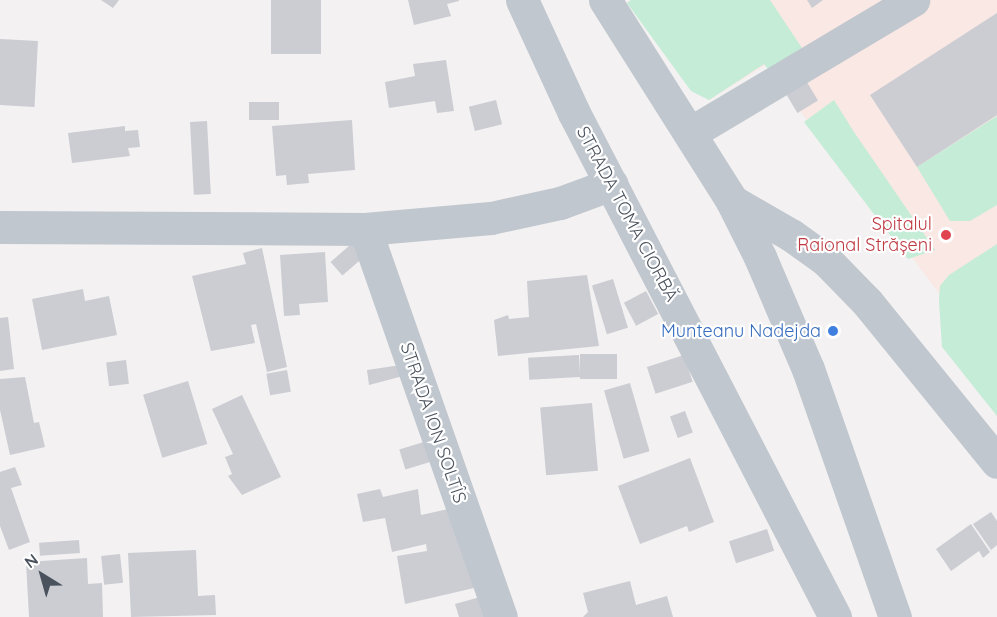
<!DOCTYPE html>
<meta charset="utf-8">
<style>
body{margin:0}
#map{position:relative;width:997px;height:617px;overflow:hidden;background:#f3f1f1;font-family:Quicksand,sans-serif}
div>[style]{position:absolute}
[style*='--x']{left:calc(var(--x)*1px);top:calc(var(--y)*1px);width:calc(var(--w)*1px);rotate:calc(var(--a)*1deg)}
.medical>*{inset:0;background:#f9e8e4}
.green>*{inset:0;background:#c4ecd6}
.building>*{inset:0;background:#cbcdd3;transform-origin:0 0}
.minor>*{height:33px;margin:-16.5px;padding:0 16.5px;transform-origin:16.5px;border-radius:16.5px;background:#c0c7ce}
.dots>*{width:16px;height:16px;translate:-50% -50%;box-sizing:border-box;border:3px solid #fff;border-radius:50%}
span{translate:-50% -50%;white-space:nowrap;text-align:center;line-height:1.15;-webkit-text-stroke:4.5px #fff;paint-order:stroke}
.street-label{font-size:18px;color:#4a525d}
.health-label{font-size:18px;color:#be3a42}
.right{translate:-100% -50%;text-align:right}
.shop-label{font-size:18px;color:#366cbe}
.north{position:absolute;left:12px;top:545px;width:60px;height:60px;-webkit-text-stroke:4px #fff;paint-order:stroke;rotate:323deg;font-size:16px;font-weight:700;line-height:24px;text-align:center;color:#4a525d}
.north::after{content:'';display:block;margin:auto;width:21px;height:27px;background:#4a525d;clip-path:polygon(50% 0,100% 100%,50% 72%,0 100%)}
</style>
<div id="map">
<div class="medical">
<i style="clip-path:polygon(634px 0,997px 0,997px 369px,765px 65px,709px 100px)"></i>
</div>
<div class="green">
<i style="clip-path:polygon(631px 0,770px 0,802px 48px,771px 73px,764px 64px,709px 100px,691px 91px,627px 3px)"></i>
<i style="clip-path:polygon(834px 100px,854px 132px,935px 250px,908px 259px,804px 122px)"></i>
<i style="clip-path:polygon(997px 116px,997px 205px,970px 221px,950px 221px,917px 167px)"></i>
<i style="clip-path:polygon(997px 244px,997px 416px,942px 347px,939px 300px,940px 286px,949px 275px)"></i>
</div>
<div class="building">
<i style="clip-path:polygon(101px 0,119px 0,113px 8px)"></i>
<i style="left:271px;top:0;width:50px;height:54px"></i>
<i style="clip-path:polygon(408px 0,459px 0,459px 1px,447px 4px,451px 16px,414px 25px)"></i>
<i style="clip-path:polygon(807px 0,823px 0,812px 8px)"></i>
<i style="clip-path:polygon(997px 13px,997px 115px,917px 167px,870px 95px)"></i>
<i style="left:0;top:39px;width:38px;height:66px;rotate:3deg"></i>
<i style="clip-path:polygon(446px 60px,454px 111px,437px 113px,435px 101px,389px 108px,385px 82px,415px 76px,413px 64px)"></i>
<i style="left:802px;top:74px;width:31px;height:24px;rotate:59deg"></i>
<i style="left:496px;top:100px;width:25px;height:28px;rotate:76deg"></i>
<i style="left:249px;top:102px;width:30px;height:18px"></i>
<i style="clip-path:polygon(352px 120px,355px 170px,308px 174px,309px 183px,287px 185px,286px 175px,276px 176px,272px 126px)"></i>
<i style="left:207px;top:121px;width:73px;height:17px;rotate:87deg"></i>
<i style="clip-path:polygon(125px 126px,125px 131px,138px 130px,140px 147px,128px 148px,130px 156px,72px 163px,68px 133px)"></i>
<i style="left:357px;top:239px;width:18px;height:35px;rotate:49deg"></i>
<i style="clip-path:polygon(262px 248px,287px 367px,267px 372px,256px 324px,251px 325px,255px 343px,211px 351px,192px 276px,246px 264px,243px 253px)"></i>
<i style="clip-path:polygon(325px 252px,328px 302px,299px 304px,300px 315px,284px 316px,280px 255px)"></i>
<i style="clip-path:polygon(587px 275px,599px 346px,498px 356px,494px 320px,508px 315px,509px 319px,529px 317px,527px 281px)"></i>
<i style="left:613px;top:279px;width:51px;height:22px;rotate:73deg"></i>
<i style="clip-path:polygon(83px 289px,85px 301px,109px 296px,117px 335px,42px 350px,32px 299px)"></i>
<i style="left:646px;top:291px;width:26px;height:25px;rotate:62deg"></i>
<i style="clip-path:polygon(8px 317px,14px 369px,0 371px,0 318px)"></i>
<i style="left:580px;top:354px;width:37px;height:25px"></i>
<i style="left:579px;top:355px;width:22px;height:51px;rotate:87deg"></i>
<i style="left:684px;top:355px;width:28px;height:39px;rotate:72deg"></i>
<i style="left:126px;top:360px;width:24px;height:20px;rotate:83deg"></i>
<i style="clip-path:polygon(401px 365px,403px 376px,369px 385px,367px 370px)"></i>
<i style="left:287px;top:370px;width:22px;height:21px;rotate:80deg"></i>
<i style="clip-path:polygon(25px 377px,34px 423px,39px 422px,45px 447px,10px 455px,0 410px,0 379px)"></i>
<i style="left:188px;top:381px;width:66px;height:47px;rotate:73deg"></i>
<i style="left:630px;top:383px;width:71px;height:27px;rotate:74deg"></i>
<i style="clip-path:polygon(242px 395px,281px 477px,242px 495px,228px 476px,232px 474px,225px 457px,233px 454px,212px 409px)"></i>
<i style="left:592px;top:403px;width:68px;height:52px;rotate:85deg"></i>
<i style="left:685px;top:411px;width:23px;height:16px;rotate:70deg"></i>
<i style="left:427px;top:441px;width:21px;height:29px;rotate:73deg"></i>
<i style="clip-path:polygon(690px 458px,714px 522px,689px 532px,687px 526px,640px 544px,618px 486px)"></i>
<i style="clip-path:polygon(15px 467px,22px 485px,11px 488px,30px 542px,9px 550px,0 526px,0 472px)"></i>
<i style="clip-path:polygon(380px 489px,383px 497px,418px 489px,421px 515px,453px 508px,474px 588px,405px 604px,397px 556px,427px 551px,426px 544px,392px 552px,385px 518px,363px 522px,357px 494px)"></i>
<i style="clip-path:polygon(991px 512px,997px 521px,997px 545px,991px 550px,973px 524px)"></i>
<i style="clip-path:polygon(971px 524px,990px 552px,983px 558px,979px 551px,951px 571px,936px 549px)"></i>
<i style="left:767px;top:529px;width:23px;height:40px;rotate:72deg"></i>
<i style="left:79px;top:540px;width:13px;height:40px;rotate:86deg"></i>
<i style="clip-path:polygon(196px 550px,198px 596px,215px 595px,216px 615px,131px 617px,128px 553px)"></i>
<i style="left:120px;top:554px;width:29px;height:19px;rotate:84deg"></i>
<i style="clip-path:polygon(87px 558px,88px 584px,102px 583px,103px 617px,29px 617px,26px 562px)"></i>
<i style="clip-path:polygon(630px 581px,636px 605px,667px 596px,673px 617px,583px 617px,588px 612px,583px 593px)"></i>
<i style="clip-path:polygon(480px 597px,486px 617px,459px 617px,455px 604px)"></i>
</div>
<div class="minor">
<i style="--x:522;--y:0;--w:124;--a:65.3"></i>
<i style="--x:574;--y:113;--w:568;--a:62.62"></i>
<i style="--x:605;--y:0;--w:238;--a:57.7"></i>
<i style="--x:732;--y:201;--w:63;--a:63.4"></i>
<i style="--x:760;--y:257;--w:122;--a:66.8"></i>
<i style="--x:808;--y:369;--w:263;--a:70.7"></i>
<i style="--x:690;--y:133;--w:260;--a:-30.8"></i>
<i style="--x:732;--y:201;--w:68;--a:30"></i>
<i style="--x:791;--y:235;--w:43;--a:35.5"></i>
<i style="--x:826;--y:260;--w:59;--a:45.7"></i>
<i style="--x:867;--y:302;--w:206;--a:50.9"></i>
<i style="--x:0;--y:227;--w:365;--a:0.3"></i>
<i style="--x:365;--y:229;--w:126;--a:-5"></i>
<i style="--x:491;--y:218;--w:71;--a:-12.3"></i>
<i style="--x:560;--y:203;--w:55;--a:-20.1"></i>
<i style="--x:365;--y:229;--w:411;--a:70.7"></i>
</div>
<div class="dots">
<i style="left:946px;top:235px;background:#e0444e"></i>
<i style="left:833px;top:331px;background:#3f7fe0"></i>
</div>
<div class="street-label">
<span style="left:627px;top:214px;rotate:62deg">STRADA TOMA CIORBĂ</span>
<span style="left:433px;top:423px;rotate:71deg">STRADA ION SOLTÎS</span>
</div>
<div class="health-label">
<span class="right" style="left:932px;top:235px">Spitalul<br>Raional Strășeni</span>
</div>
<div class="shop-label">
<span class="right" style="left:821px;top:331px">Munteanu Nadejda</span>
</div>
<div class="north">N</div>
</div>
